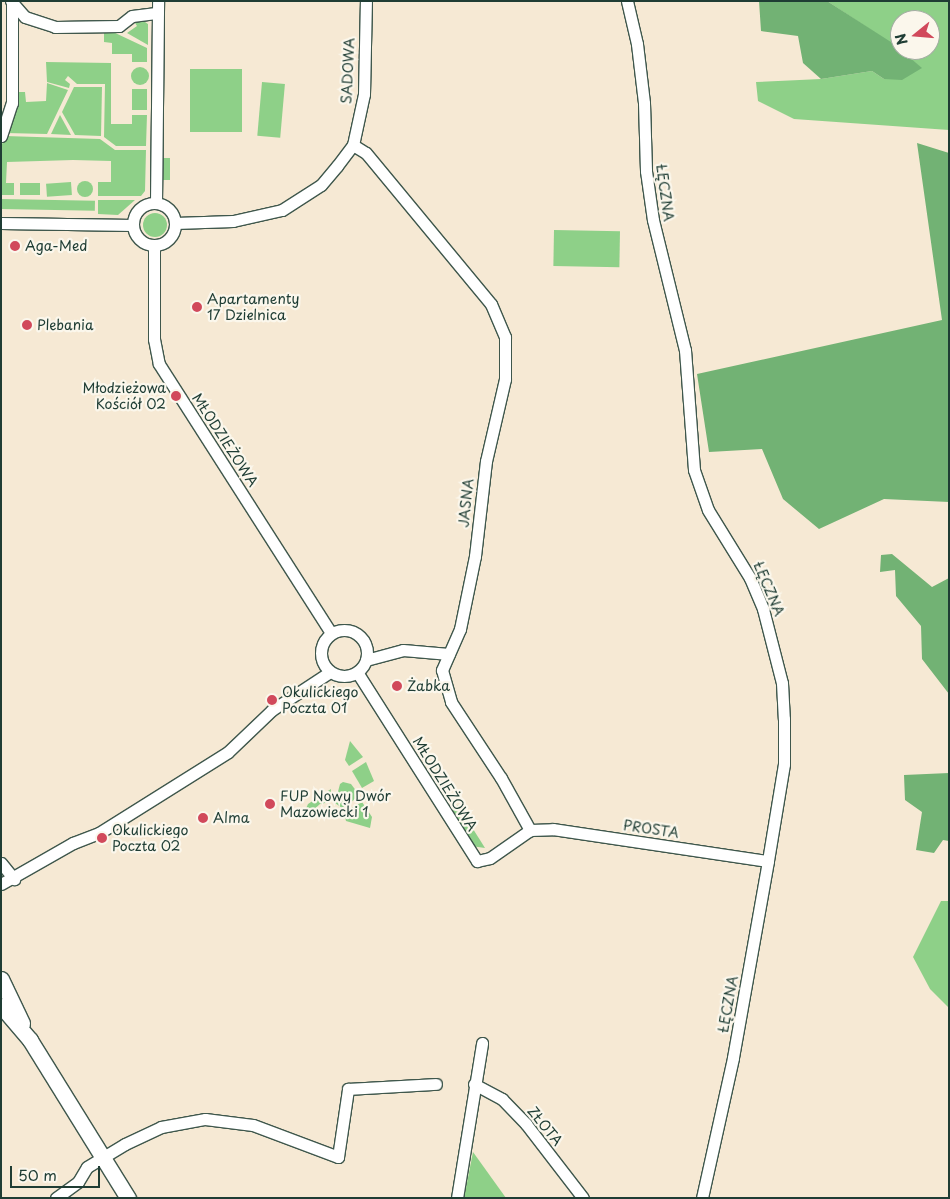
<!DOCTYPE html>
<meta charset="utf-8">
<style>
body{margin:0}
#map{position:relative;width:950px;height:1199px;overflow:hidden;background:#f6e9d4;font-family:"Playpen Sans",sans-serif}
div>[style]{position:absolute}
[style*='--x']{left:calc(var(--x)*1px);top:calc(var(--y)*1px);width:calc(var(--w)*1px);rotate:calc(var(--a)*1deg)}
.green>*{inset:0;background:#8ed088;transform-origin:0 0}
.round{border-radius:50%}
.forest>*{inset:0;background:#72b274}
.roads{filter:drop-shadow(1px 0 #3f574c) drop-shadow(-1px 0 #3f574c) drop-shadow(0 1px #3f574c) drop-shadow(0 -1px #3f574c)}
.minor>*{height:11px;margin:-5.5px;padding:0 5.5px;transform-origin:5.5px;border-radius:5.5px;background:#fff}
.minor>.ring{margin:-5.5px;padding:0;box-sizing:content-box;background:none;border:11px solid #fff;border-radius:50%}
.secondary>*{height:15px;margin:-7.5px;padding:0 7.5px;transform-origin:7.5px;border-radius:7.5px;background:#fff}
.dots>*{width:14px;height:14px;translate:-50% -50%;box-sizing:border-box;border:2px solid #fbf7ec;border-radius:50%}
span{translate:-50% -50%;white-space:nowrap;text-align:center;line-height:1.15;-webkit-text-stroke:4.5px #fbf7ec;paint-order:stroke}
.street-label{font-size:14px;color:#1f3d34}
.poi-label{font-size:14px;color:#1f3d34}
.left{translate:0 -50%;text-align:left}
.right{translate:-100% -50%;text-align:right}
.frame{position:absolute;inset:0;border:2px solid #1f3d34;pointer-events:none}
.north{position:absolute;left:890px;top:10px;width:50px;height:50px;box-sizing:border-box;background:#fbf7ec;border:1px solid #a3ada2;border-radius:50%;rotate:253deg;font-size:14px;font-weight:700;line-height:20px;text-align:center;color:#1f3d34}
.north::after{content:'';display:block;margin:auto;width:18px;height:22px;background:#d1495b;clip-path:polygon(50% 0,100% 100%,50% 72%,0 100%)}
.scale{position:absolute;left:10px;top:1166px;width:90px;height:22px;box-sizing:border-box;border:2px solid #1f3d34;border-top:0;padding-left:6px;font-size:15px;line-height:18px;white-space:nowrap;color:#1f3d34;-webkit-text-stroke:4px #fbf7ec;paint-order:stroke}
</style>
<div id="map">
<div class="green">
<i style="clip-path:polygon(827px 1px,949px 1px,949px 130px,794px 119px,758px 101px,756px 82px,821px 79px,872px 71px,884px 79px,921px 68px,901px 50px,930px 50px,930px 20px,900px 20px,900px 49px)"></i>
<i style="clip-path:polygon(139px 18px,148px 24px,148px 45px,127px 33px,137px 26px,133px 20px)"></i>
<i style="clip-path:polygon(104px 31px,111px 31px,147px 48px,147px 62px,132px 62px,132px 54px,112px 54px,112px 43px,104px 42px)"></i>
<i style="clip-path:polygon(46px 62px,111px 63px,111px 124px,132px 124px,132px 115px,147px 115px,146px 146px,116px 146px,104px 137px,105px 84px,77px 84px,68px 76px,65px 80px,70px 84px,69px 88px,47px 82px)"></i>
<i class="round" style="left:131px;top:67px;width:18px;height:18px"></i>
<i style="left:242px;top:69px;width:63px;height:52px;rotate:90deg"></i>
<i style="left:262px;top:82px;width:23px;height:54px;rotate:5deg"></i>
<i style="clip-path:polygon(47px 83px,68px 90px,47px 134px,6px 133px,17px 92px,25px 92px,26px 102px,46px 101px)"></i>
<i style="clip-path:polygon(74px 87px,102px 87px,101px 136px,75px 135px,62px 112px)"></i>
<i style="left:132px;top:89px;width:15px;height:21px"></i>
<i style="clip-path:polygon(60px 115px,71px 135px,51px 134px)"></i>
<i style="clip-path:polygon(5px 136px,100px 139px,115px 150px,146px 150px,145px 191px,141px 196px,98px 196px,98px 182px,111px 182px,111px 161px,73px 160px,7px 162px,6px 183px,14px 183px,14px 195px,1px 195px,1px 147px)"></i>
<i style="left:161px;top:158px;width:9px;height:22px"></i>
<i class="round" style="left:77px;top:181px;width:16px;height:16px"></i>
<i style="left:71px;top:182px;width:13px;height:25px;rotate:86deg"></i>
<i style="left:20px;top:183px;width:20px;height:12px"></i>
<i style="left:1px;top:199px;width:94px;height:10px;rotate:1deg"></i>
<i style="clip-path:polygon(98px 200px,135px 200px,118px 215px,98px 214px)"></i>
<i class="round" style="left:143px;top:213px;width:24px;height:24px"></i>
<i style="left:554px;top:230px;width:66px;height:36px;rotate:1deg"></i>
<i style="clip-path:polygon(350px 741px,363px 757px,349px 766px,345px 760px)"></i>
<i style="clip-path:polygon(366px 762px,374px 781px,362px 788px,352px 771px)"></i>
<i style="clip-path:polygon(343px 782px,351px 784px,360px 796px,342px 808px,335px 803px,340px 784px)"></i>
<i style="clip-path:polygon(331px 789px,330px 802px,320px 804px,311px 812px,305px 811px,308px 804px)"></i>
<i style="clip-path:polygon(362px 802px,372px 817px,370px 828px,346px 821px,344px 812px)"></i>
<i style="clip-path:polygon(458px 805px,485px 848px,471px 846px,450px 810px)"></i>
<i style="clip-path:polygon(941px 901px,949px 901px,949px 1008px,930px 989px,913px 957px)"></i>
<i style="clip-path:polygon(473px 1152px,506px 1198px,464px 1198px)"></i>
</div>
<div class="forest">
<i style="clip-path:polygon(759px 1px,827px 1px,894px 44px,922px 68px,902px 80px,884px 79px,872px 71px,821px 79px,803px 63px,798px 36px,761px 31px)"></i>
<i style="clip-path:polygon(917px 143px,949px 153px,949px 502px,884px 499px,819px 529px,783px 499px,762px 449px,709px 452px,697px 374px,942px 320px)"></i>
<i style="clip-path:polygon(892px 554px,932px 587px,949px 578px,949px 694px,922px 659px,921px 626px,896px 596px,895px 570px,880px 572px,881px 555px)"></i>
<i style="clip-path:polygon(949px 773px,949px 841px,943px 840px,934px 853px,916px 850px,922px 812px,905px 800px,904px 775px)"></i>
</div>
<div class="roads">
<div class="minor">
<i style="--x:11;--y:1;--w:21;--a:49"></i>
<i style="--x:25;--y:17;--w:32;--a:18"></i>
<i style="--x:55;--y:27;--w:64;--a:-0.9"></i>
<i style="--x:119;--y:26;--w:16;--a:-38"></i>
<i style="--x:132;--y:16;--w:26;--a:-7"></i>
<i style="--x:627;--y:1;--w:44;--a:76.9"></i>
<i style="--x:637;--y:44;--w:59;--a:83.2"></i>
<i style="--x:644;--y:103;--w:68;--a:88.3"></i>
<i style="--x:646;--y:171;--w:49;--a:81.9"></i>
<i style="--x:653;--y:220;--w:134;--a:76.2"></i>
<i style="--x:685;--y:350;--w:120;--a:85.7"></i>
<i style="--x:694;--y:470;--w:42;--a:70.7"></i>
<i style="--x:708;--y:510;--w:80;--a:58.3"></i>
<i style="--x:750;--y:578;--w:34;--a:67"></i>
<i style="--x:763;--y:609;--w:76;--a:75.6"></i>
<i style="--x:782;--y:683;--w:36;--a:87"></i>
<i style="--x:784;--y:719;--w:45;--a:90"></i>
<i style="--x:784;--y:764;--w:98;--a:99.4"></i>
<i style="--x:768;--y:861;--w:200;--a:100.1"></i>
<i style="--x:733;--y:1058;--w:143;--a:102.5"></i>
<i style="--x:1;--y:136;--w:35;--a:-72"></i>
<i style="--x:12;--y:103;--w:101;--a:-90"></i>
<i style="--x:353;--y:145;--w:15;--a:32"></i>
<i style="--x:366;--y:153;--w:196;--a:50.4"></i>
<i style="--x:491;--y:304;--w:36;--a:67"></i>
<i style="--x:505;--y:337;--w:42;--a:90"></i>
<i style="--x:505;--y:379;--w:84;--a:103"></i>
<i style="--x:486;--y:461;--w:96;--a:96.6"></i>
<i style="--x:475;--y:556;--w:75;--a:101.6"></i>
<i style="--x:460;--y:629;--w:45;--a:113.7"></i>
<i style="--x:442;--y:670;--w:33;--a:74"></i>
<i style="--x:451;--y:702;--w:91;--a:56.7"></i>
<i style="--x:501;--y:778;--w:60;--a:60.9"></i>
<i style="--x:156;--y:203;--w:202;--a:-89.4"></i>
<i class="ring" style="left:133px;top:203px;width:31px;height:31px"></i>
<i style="--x:1;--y:223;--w:132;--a:0.9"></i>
<i style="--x:175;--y:223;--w:58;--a:-2"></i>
<i style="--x:233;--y:221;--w:50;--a:-12.7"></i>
<i style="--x:282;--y:210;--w:46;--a:-32.7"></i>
<i style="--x:321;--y:185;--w:25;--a:-50"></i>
<i style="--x:337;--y:166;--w:26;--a:-53"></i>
<i style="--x:353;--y:145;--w:52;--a:-77.8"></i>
<i style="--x:364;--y:94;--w:93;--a:-88.8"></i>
<i style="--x:154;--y:245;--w:94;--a:90"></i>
<i style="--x:154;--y:339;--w:25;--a:79"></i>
<i style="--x:159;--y:364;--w:319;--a:57.4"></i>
<i class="ring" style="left:321px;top:630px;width:35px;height:35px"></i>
<i style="--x:366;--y:660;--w:38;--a:-15"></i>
<i style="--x:403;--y:650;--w:46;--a:5"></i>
<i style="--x:357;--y:672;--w:224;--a:57.6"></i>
<i style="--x:477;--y:861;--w:13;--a:-13"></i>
<i style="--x:490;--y:858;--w:49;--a:-35"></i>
<i style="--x:530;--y:830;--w:23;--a:-2"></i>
<i style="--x:553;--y:829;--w:217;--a:8.5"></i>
<i style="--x:1;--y:863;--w:21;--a:51"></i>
<i style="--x:1;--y:884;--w:83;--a:-29.7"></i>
<i style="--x:73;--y:843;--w:28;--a:-21"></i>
<i style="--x:99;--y:833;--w:152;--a:-32.1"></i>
<i style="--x:228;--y:752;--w:61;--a:-43.7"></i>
<i style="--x:272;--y:710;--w:69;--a:-33.2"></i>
<i style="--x:474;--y:1084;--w:32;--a:28"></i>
<i style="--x:502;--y:1099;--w:35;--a:46"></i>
<i style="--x:526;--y:1124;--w:93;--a:52.4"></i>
<i style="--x:56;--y:1198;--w:27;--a:-36"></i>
<i style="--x:78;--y:1182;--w:17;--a:-59"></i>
<i style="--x:87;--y:1167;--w:44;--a:-31.2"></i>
<i style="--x:125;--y:1144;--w:40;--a:-25"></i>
<i style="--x:161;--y:1127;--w:45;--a:-10.3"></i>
<i style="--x:205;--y:1119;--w:48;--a:7.1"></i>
<i style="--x:253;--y:1125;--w:91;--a:20.6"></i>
<i style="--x:338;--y:1157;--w:69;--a:-81.6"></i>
<i style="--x:348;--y:1089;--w:88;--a:-3.3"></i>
<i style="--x:457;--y:1198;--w:157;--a:-80.8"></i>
</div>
<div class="secondary">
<i style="--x:1;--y:979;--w:49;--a:64.5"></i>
<i style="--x:1;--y:1006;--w:45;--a:49.5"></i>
<i style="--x:30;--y:1040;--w:186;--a:58.2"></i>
</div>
</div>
<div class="dots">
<i style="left:15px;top:246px;background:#d1495b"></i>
<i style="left:197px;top:307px;background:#d1495b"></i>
<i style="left:27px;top:325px;background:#d1495b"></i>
<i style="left:176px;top:396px;background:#d1495b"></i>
<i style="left:397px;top:686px;background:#d1495b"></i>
<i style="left:272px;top:700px;background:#d1495b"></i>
<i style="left:270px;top:804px;background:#d1495b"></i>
<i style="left:203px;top:818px;background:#d1495b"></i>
<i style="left:102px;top:838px;background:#d1495b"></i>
</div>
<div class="street-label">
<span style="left:348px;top:71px;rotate:-87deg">SADOWA</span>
<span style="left:665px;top:193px;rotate:82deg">ŁĘCZNA</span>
<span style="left:225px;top:440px;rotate:57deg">MŁODZIEŻOWA</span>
<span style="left:466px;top:503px;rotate:-84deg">JASNA</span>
<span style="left:769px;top:589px;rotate:67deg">ŁĘCZNA</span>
<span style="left:445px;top:784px;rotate:58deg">MŁODZIEŻOWA</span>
<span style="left:651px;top:829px;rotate:8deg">PROSTA</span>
<span style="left:728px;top:1004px;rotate:-80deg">ŁĘCZNA</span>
<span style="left:545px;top:1126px;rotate:51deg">ZŁOTA</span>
</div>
<div class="poi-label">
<span class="left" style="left:25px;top:246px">Aga-Med</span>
<span class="left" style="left:207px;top:307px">Apartamenty<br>17 Dzielnica</span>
<span class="left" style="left:37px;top:325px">Plebania</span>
<span class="right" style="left:166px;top:396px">Młodzieżowa<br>Kościół 02</span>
<span class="left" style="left:407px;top:686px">Żabka</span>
<span class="left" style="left:282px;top:700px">Okulickiego<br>Poczta 01</span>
<span class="left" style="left:280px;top:804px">FUP Nowy Dwór<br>Mazowiecki 1</span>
<span class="left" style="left:213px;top:818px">Alma</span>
<span class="left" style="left:112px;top:838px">Okulickiego<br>Poczta 02</span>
</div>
<div class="frame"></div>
<div class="north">N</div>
<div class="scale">50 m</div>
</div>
